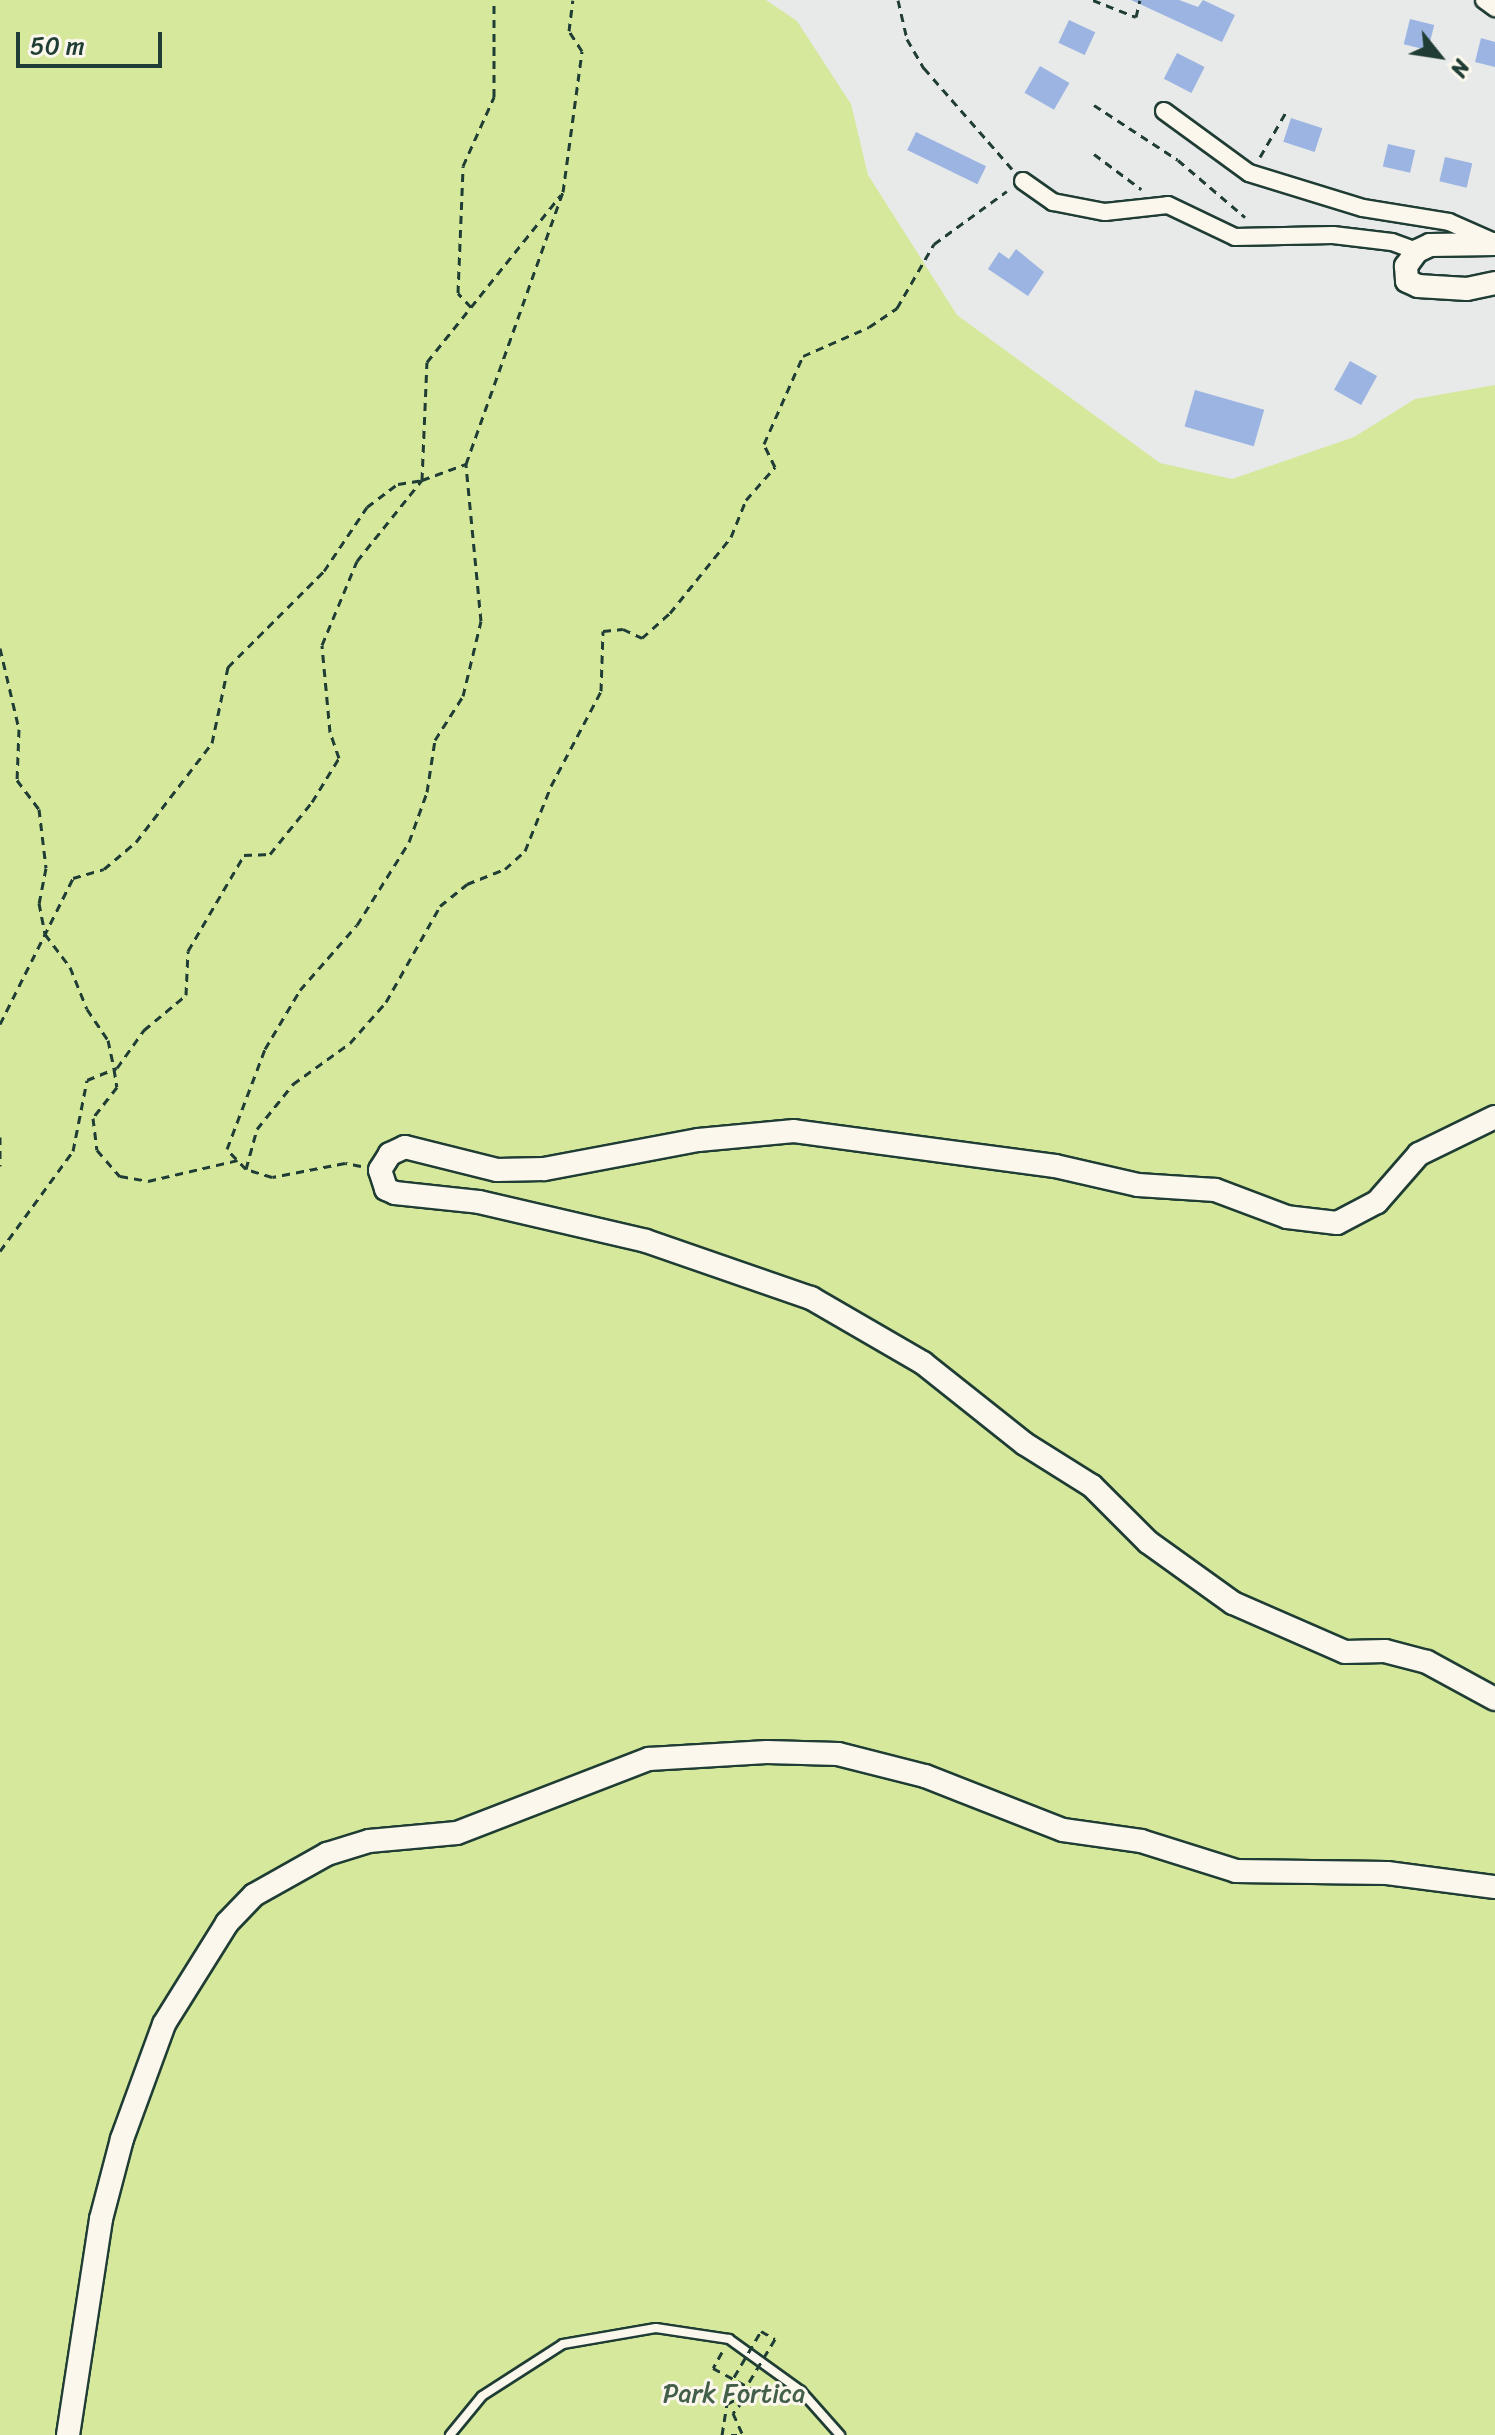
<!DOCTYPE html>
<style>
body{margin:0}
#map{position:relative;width:1495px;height:2435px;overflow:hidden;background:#e8eaea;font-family:Sriracha,sans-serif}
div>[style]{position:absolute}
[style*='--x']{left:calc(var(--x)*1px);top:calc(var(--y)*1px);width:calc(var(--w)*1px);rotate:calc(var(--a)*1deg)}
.green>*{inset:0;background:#d5e89c}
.building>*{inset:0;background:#9cb4e1;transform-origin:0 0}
.path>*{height:3px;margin-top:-1.5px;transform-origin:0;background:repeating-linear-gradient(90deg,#1f3d34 0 8px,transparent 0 14px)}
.roads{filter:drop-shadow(2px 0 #1f3d34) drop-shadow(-2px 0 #1f3d34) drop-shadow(0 2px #1f3d34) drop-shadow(0 -2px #1f3d34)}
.service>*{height:8px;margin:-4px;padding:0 4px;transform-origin:4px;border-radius:4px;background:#fbf7ec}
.minor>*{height:16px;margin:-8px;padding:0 8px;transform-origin:8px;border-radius:8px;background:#fbf7ec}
.tertiary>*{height:22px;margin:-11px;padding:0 11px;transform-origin:11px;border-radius:11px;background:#fbf7ec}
.path-bridge>*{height:3px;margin-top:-1.5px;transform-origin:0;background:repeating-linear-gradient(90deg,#1f3d34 0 8px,transparent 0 14px)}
span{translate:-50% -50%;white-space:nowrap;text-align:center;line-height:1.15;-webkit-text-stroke:6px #fbf7ec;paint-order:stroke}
.park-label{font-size:26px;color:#435f49}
.north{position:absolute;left:1399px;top:16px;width:80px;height:80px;-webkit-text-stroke:6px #fbf7ec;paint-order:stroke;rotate:120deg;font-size:22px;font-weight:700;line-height:32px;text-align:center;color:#1f3d34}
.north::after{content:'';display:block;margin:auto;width:28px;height:36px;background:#1f3d34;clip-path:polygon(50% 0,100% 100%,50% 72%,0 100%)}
.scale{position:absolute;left:16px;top:32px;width:146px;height:36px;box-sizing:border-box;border:4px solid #1f3d34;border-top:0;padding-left:10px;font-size:24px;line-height:28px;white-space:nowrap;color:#1f3d34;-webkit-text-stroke:6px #fbf7ec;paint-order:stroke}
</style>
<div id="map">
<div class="green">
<i style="clip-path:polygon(0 0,766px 0,797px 21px,851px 104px,868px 175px,957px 315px,1160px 463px,1232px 479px,1354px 437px,1415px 399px,1495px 385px,1495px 2435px,0 2435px)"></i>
</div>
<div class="building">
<i style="clip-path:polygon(1131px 0,1179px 0,1198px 7px,1203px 0,1235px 15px,1222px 42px)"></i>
<i style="left:1410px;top:19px;width:25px;height:26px;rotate:14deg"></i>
<i style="left:1069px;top:20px;width:29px;height:25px;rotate:25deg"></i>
<i style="clip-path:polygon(1481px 38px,1495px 42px,1495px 67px,1475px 62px)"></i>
<i style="left:1177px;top:53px;width:31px;height:29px;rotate:27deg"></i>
<i style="left:1040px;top:66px;width:34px;height:31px;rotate:30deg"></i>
<i style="left:1291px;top:118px;width:33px;height:25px;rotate:18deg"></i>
<i style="left:916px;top:132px;width:78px;height:20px;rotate:26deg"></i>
<i style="left:1388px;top:144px;width:28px;height:23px;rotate:13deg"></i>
<i style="left:1445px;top:157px;width:28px;height:25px;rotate:13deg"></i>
<i style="clip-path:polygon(1016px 249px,1044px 272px,1028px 296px,988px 269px,999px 252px,1009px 259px)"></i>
<i style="left:1350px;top:361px;width:31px;height:33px;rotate:29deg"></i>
<i style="left:1195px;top:390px;width:72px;height:38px;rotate:16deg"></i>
</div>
<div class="path">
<i style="--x:898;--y:0;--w:40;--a:77"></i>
<i style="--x:907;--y:39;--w:34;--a:60"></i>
<i style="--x:924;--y:68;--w:134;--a:48.9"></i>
<i style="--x:1093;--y:0;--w:46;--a:21.6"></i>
<i style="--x:1136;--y:17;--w:17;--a:-77"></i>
<i style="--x:1094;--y:105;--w:100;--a:33.2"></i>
<i style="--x:1178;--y:160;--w:88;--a:40.4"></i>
<i style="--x:1094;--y:154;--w:59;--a:36.7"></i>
<i style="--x:1260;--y:157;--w:52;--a:-60"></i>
<i style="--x:471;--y:307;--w:19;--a:-133"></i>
<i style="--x:458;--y:293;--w:127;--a:-87.7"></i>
<i style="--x:463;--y:166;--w:76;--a:-65.8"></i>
<i style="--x:494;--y:97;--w:97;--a:-90"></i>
<i style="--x:0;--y:648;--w:83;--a:76.8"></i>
<i style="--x:19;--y:729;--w:51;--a:92.2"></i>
<i style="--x:17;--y:780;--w:36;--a:53"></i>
<i style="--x:39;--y:809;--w:59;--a:83.2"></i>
<i style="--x:46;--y:868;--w:36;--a:101"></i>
<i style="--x:39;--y:903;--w:32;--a:79"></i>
<i style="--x:45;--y:934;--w:41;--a:52.9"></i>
<i style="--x:70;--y:967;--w:45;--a:68"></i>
<i style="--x:87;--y:1009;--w:37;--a:56"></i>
<i style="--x:108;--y:1040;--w:30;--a:78"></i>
<i style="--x:114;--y:1069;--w:18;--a:81"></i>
<i style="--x:117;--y:1087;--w:39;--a:128"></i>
<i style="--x:93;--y:1118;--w:32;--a:83"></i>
<i style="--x:97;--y:1150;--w:35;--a:49"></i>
<i style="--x:120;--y:1176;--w:28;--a:10"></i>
<i style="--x:148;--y:1181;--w:92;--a:-13.1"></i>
<i style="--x:0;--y:1024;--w:163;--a:-63.4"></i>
<i style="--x:73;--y:878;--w:32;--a:-16"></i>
<i style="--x:104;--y:869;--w:42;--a:-40.2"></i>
<i style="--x:136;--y:842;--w:125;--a:-52.5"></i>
<i style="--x:212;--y:743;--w:78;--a:-78.1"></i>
<i style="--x:228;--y:667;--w:136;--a:-45"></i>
<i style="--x:324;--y:571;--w:77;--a:-56.1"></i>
<i style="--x:367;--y:507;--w:39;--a:-37"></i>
<i style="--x:398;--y:484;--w:24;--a:-9"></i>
<i style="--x:422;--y:480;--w:118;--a:-87.6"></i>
<i style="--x:427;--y:362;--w:214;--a:-51.3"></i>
<i style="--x:0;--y:1137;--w:29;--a:90"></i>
<i style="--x:361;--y:1166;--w:16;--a:-169"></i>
<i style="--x:345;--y:1163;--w:74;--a:169.1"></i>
<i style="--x:272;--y:1177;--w:27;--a:-163"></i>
<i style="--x:246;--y:1169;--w:28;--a:-134"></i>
<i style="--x:227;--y:1149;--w:107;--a:-69.2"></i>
<i style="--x:265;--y:1049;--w:69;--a:-59.3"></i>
<i style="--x:300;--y:990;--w:86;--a:-48.8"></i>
<i style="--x:357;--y:925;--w:98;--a:-57.9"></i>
<i style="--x:409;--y:842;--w:53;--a:-70.2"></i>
<i style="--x:427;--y:792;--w:53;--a:-81.3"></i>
<i style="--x:435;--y:740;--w:52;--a:-57.5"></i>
<i style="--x:463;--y:696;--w:77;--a:-76.5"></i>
<i style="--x:481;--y:621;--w:158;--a:-95.5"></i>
<i style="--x:466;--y:464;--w:289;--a:-70.4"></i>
<i style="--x:563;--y:192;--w:142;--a:-82.3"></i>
<i style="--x:582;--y:51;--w:24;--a:-123"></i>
<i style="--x:569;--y:31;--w:31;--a:-83"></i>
<i style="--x:246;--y:1169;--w:41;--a:-74.6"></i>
<i style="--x:257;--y:1129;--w:58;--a:-51.3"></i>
<i style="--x:293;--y:1084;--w:70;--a:-35.7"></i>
<i style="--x:350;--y:1043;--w:55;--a:-48.7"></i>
<i style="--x:386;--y:1002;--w:110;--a:-60.6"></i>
<i style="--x:440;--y:906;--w:35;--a:-39"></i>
<i style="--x:467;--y:884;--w:41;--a:-21.5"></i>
<i style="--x:505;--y:869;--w:27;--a:-42"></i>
<i style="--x:525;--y:851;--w:70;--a:-68.2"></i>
<i style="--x:551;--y:786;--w:107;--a:-62.2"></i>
<i style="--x:601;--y:691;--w:60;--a:-88.1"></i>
<i style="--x:603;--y:631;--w:20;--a:-6"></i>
<i style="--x:623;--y:629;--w:21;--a:25"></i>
<i style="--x:642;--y:638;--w:38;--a:-42"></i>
<i style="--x:670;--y:613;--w:97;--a:-51.2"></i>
<i style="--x:731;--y:537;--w:40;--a:-68"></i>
<i style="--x:746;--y:500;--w:44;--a:-48.7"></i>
<i style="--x:775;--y:467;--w:25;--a:-116"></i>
<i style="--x:764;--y:444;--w:96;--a:-66.1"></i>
<i style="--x:803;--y:356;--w:72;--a:-23.7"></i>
<i style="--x:869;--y:327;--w:34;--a:-34"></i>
<i style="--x:897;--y:308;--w:74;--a:-60"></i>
<i style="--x:934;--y:244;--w:90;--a:-36"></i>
<i style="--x:0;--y:1251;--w:124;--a:-53.9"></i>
<i style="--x:73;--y:1151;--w:72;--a:-78.8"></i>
<i style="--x:87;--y:1080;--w:32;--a:-22"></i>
<i style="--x:117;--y:1068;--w:47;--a:-54.6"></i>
<i style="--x:144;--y:1030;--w:55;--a:-39.8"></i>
<i style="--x:186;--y:995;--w:44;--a:-87.4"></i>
<i style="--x:188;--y:951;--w:111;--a:-59.7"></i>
<i style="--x:244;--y:855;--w:26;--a:-2"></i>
<i style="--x:270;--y:854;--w:67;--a:-51.1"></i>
<i style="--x:312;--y:802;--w:52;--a:-58.5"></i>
<i style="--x:339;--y:758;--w:28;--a:-109"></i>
<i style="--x:330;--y:732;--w:87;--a:-95.3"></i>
<i style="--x:322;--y:645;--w:91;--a:-67.4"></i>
<i style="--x:357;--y:561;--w:104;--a:-51.3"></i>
<i style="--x:422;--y:480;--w:47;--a:-20"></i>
<i style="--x:722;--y:2352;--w:18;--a:119"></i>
<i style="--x:713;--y:2368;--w:44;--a:28.3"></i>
<i style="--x:752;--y:2389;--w:31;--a:128"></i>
<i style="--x:733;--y:2413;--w:24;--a:66"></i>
<i style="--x:727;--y:2389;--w:15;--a:90"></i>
<i style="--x:727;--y:2404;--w:15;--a:-28"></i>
<i style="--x:722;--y:2435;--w:31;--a:-81"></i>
<i style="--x:731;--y:2435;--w:6;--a:0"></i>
</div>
<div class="roads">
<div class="service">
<i style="--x:450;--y:2435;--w:50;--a:-50.6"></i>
<i style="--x:482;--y:2396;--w:96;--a:-32.7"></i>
<i style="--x:563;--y:2344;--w:94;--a:-9.8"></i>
<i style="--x:656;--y:2328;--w:74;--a:8.6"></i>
<i style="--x:729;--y:2339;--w:89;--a:35.8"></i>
<i style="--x:801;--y:2391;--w:59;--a:48.4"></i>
</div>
<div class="minor">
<i style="--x:1484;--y:0;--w:14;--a:36"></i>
<i style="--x:1164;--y:111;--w:105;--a:36.1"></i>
<i style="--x:1249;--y:173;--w:119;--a:17.1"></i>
<i style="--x:1363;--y:208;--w:87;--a:9.2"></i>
<i style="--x:1449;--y:222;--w:49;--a:24"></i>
<i style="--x:1023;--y:181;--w:37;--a:35"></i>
<i style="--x:1053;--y:202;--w:53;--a:10.9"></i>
<i style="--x:1105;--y:212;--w:63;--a:-6.3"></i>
<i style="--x:1168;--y:205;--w:74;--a:25.5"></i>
<i style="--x:1235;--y:237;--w:98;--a:-1.2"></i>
<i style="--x:1333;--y:235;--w:59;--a:6.8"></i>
<i style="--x:1392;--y:242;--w:27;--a:20"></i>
</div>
<div class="tertiary">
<i style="--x:1495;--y:244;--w:65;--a:179.1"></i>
<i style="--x:1430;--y:245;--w:14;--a:155"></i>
<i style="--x:1417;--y:251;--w:19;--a:126"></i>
<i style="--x:1406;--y:266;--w:15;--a:86"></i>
<i style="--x:1407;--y:281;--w:12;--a:24"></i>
<i style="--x:1418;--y:286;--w:49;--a:3.5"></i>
<i style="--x:1467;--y:289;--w:29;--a:-12"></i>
<i style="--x:1495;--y:1117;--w:85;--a:154"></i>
<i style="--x:1419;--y:1154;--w:64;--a:131.2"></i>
<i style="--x:1377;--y:1202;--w:45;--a:152.3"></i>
<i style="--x:1337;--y:1223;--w:50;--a:-173.2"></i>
<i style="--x:1287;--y:1217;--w:77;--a:-159.4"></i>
<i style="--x:1215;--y:1190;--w:77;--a:-176.3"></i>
<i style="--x:1138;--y:1185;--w:85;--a:-167.1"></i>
<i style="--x:1055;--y:1166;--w:263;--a:-172.4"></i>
<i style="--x:794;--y:1131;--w:96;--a:174.6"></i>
<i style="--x:698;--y:1140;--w:157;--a:169.3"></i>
<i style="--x:544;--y:1169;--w:47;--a:178.8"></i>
<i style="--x:497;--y:1170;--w:95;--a:-166"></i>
<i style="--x:405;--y:1147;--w:17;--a:155"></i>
<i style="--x:390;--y:1154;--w:19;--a:122"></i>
<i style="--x:380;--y:1170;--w:20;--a:72"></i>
<i style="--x:386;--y:1189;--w:10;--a:24"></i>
<i style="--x:395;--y:1193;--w:84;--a:6.1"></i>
<i style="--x:479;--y:1202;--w:171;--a:13.1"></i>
<i style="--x:646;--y:1241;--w:175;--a:19.1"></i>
<i style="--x:811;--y:1298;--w:129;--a:30.1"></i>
<i style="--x:923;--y:1363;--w:130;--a:38.5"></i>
<i style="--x:1025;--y:1444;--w:79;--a:32.1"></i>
<i style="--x:1092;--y:1486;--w:79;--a:45"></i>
<i style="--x:1148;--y:1542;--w:105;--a:35.7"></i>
<i style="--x:1233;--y:1603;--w:122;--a:23.6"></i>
<i style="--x:1345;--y:1652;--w:40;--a:-1.4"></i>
<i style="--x:1385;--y:1651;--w:43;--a:14.7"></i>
<i style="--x:1427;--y:1662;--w:77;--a:28.6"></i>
<i style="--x:68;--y:2435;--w:219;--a:-81.3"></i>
<i style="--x:101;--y:2219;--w:83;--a:-75.3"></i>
<i style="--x:122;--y:2139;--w:122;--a:-69.9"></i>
<i style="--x:164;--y:2024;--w:119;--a:-58"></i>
<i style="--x:227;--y:1923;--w:39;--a:-46"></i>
<i style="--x:254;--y:1895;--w:84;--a:-29.3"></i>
<i style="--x:327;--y:1854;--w:44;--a:-17.2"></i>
<i style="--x:369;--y:1841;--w:88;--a:-5.2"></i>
<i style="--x:457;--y:1833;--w:206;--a:-21.1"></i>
<i style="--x:649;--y:1759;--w:118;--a:-3.4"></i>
<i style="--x:767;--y:1752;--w:71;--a:1.6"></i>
<i style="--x:838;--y:1754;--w:90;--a:14.2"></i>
<i style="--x:925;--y:1776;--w:148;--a:21.4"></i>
<i style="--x:1063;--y:1830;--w:79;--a:8"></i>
<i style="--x:1141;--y:1841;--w:100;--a:17.5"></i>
<i style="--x:1236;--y:1871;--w:151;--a:0.8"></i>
<i style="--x:1387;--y:1873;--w:109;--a:7.4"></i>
</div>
</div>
<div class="path-bridge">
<i style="--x:727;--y:2389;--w:67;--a:-59.6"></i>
<i style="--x:761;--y:2331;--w:16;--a:30"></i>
<i style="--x:775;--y:2339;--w:68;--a:121.1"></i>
</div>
<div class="park-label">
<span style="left:734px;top:2394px">Park Fortica</span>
</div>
<div class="north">N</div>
<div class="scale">50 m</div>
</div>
